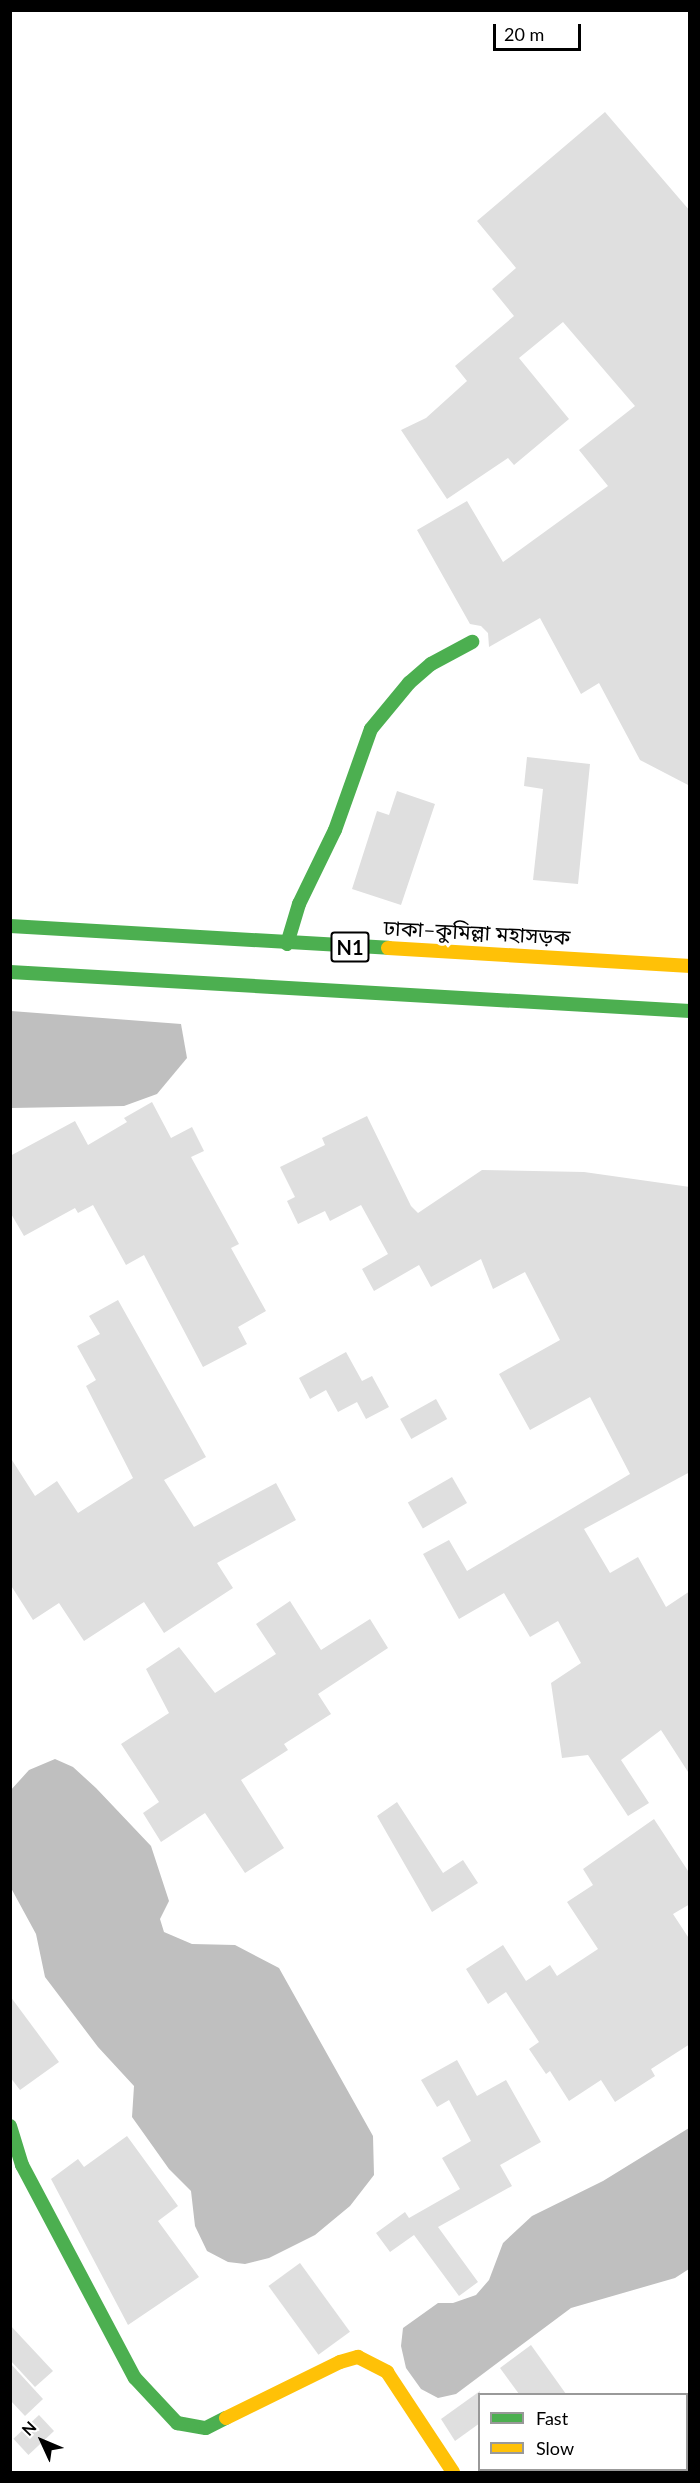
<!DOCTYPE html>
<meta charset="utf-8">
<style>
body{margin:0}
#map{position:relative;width:700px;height:2483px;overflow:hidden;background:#fff;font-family:Lato,"Noto Sans Bengali",sans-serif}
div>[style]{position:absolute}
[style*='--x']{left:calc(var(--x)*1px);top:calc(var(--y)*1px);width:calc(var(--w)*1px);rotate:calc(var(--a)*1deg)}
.water>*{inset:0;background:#bfbfbf}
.building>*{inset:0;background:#dfdfdf;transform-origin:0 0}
.fast>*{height:14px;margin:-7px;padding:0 7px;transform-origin:7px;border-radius:7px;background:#4caf50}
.slow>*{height:14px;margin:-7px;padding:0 7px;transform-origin:7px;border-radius:7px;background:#ffc107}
span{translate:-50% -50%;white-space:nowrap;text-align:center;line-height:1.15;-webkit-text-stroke:6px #fff;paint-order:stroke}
.shield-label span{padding:2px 4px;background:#fff;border:2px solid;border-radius:4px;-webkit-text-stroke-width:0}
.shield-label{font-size:20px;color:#000;font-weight:700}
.street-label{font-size:21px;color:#000}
.frame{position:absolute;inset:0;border:12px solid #000;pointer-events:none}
.legend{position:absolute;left:478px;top:2393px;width:210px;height:78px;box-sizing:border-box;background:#fff;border:2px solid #999;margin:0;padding:8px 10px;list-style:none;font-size:18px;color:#000}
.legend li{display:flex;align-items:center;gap:12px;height:30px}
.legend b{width:30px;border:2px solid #999}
.north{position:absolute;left:12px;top:2411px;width:60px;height:60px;-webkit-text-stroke:4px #fff;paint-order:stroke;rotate:314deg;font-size:16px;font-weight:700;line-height:24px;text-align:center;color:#000}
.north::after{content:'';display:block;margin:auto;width:21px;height:27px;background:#000;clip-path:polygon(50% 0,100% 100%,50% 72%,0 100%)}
.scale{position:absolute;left:493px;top:24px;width:88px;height:27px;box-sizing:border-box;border:3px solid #000;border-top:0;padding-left:8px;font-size:18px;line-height:21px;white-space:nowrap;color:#000;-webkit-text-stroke:4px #fff;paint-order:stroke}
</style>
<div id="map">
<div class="water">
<i style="clip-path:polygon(11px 1011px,181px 1024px,187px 1058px,157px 1094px,124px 1106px,11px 1108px)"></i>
<i style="clip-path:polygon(55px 1759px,73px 1767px,96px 1788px,151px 1846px,169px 1901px,160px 1919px,164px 1932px,192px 1944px,235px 1945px,279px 1968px,373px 2136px,374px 2175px,350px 2206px,315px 2235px,269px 2258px,245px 2264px,228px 2262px,207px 2251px,195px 2226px,191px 2191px,169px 2169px,132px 2117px,134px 2086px,98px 2047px,45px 1977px,36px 1934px,11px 1888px,10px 1791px,29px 1770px)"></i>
<i style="clip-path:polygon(689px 2128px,689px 2269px,675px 2278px,571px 2308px,456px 2394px,438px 2398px,421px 2389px,406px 2368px,401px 2346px,403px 2328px,438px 2303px,453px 2303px,476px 2295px,489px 2280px,503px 2243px,532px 2216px,603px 2181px)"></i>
</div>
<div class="building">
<i style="clip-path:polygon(605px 112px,690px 211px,690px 786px,640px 760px,599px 683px,581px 694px,540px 618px,489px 647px,488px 633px,481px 626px,470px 624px,417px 530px,467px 501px,503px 562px,608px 486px,579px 450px,635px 406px,563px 322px,519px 358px,569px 419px,514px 465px,508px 458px,447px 499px,401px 430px,426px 418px,467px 381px,455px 366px,514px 316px,492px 289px,516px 268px,477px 221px)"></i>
<i style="clip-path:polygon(527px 757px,590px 764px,578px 884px,533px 880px,543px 789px,524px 786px)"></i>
<i style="clip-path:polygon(397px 791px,435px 804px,401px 905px,352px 889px,377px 811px,389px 815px)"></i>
<i style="clip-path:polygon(152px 1102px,171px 1138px,192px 1127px,204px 1151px,191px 1157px,239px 1244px,231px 1248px,266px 1311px,238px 1327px,247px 1344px,203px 1367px,144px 1255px,126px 1265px,93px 1205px,78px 1213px,75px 1208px,24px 1236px,10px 1212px,10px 1156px,75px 1121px,88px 1145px,127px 1122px,124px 1118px)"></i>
<i style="clip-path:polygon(367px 1116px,411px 1206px,418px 1213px,482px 1170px,584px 1172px,690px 1187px,690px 1472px,584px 1529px,610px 1573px,638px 1557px,666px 1607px,690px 1591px,690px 1775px,661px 1730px,621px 1760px,649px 1803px,628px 1816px,588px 1755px,562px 1758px,551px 1683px,581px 1663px,558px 1621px,530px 1637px,504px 1593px,459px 1619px,423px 1554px,449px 1540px,467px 1571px,630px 1474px,590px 1397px,530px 1430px,499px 1374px,560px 1340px,525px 1272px,493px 1289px,481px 1259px,431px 1287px,419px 1265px,374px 1291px,362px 1269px,388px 1254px,361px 1205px,330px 1221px,325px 1211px,298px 1224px,287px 1201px,295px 1197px,280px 1167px,325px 1145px,322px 1138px)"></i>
<i style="clip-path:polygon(118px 1300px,206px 1457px,164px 1480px,194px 1527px,276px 1483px,296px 1520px,217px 1563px,233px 1588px,164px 1633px,144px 1602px,84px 1641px,59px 1603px,33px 1620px,10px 1584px,10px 1457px,35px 1496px,57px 1481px,78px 1513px,133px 1478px,86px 1386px,96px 1380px,77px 1346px,100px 1334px,89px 1316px)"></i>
<i style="clip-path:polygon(346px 1352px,362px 1381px,372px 1376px,389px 1407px,366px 1419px,357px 1402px,338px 1412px,326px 1390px,310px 1399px,299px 1378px)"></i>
<i style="left:436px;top:1399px;width:23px;height:41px;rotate:61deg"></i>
<i style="left:452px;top:1477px;width:30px;height:51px;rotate:60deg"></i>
<i style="clip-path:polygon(290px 1601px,321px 1650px,370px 1619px,388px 1648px,318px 1694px,331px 1714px,284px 1744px,288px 1750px,241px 1780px,284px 1848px,245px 1873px,205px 1813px,161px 1842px,143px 1813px,159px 1802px,121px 1744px,169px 1713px,146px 1669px,179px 1647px,215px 1693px,276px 1654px,256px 1624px)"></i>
<i style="clip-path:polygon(397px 1802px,443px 1873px,463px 1860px,478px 1883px,432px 1912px,377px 1816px)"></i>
<i style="clip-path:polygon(654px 1819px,690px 1874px,690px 1904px,673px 1914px,690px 1940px,690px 2044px,651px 2069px,655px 2076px,615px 2102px,601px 2080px,569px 2101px,550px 2071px,546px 2074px,529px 2049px,539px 2042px,506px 1992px,488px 2004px,466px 1969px,503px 1945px,526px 1981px,550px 1965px,557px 1976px,598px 1949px,567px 1902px,593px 1885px,583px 1869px)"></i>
<i style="clip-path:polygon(10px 1996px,59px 2062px,20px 2090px,10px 2077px)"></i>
<i style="clip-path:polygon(457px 2060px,477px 2096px,506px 2080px,541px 2142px,500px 2165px,512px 2186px,438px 2227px,478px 2282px,459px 2296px,414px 2235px,390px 2252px,376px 2233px,405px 2212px,409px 2218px,460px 2189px,442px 2158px,471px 2141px,449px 2100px,437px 2107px,421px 2080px)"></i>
<i style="clip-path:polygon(127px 2136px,178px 2206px,158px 2221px,199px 2277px,128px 2325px,51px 2179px,78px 2159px,84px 2167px)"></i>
<i style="left:300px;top:2263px;width:85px;height:39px;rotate:54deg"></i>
<i style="clip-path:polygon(10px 2325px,53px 2371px,35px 2387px,10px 2360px)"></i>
<i style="clip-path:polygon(531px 2345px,566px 2394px,519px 2394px,500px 2368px)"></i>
<i style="clip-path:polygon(10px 2363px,43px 2399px,25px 2416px,10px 2400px)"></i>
<i style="clip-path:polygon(480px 2391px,480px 2423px,455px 2441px,441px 2419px)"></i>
<i style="left:39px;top:2415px;width:22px;height:35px;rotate:47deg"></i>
</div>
<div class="fast">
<i style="--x:10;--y:926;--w:379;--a:3.3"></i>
<i style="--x:287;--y:944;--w:42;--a:-73.3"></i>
<i style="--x:299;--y:904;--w:82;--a:-64.1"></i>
<i style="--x:335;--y:830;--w:107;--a:-70.4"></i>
<i style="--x:371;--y:729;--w:60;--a:-50.4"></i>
<i style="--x:409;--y:683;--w:29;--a:-41"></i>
<i style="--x:431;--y:664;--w:47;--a:-28.2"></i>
<i style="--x:10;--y:972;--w:681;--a:3.28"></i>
<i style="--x:10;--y:2126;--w:41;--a:72.9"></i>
<i style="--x:22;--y:2165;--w:241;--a:62.1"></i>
<i style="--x:135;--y:2378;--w:62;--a:47"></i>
<i style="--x:177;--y:2423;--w:29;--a:10"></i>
<i style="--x:206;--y:2428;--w:22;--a:-27"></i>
</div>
<div class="slow">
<i style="--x:388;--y:948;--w:303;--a:3.4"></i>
<i style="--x:226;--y:2418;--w:127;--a:-26.2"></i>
<i style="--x:340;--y:2362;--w:19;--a:-16"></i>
<i style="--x:358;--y:2357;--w:33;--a:27"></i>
<i style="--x:387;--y:2372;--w:120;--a:56.6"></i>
</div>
<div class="shield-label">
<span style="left:350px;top:947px">N1</span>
</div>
<div class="street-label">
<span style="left:477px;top:932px;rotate:3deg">ঢাকা–কুমিল্লা মহাসড়ক</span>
</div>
<div class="frame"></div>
<ul class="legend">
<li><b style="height:8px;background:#4caf50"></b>Fast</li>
<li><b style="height:8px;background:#ffc107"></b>Slow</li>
</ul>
<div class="north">N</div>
<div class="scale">20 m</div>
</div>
